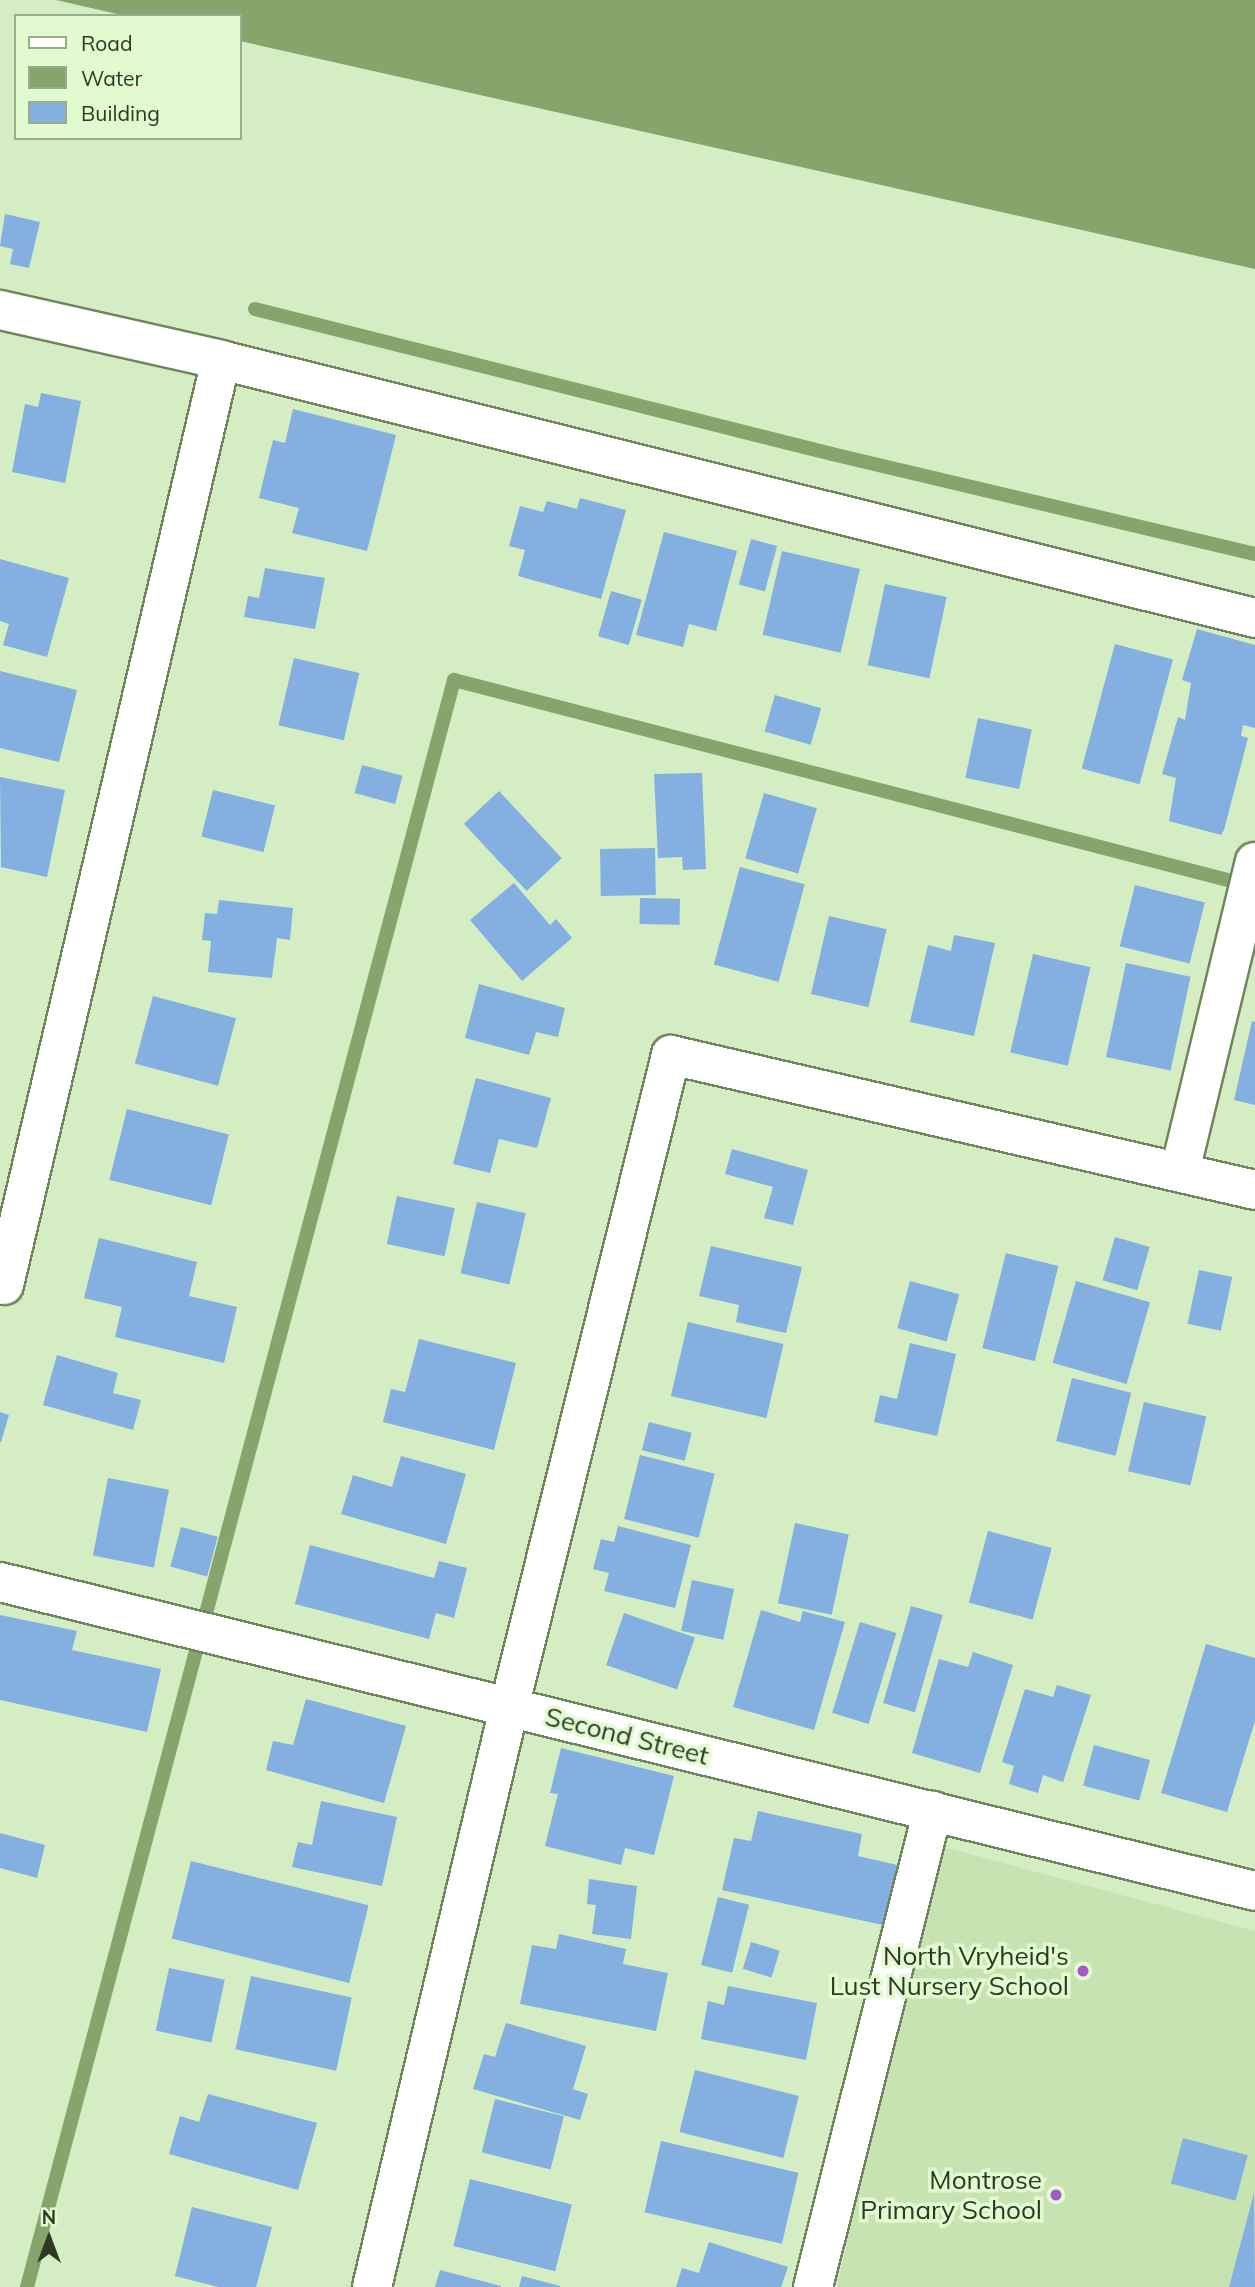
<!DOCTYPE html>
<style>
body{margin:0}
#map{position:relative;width:1255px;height:2287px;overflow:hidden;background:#d4edc2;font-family:Mulish,sans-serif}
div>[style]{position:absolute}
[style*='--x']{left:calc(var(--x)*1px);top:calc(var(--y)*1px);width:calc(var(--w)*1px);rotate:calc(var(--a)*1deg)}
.built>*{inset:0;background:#c7e3b2}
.water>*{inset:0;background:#85a56d}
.stream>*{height:14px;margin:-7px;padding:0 7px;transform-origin:7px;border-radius:7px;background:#85a56d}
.building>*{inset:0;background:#83afe1;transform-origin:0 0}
.roads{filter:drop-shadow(2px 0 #6f855e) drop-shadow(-2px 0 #6f855e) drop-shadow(0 2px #6f855e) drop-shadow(0 -2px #6f855e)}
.minor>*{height:38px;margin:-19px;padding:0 19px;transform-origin:19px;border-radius:19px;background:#fff}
.dots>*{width:19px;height:19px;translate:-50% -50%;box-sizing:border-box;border:4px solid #e1facf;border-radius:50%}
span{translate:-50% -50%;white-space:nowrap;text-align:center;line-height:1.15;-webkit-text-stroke:7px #e1facf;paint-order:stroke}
.street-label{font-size:26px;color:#2e3827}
.poi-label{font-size:26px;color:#2e3827}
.right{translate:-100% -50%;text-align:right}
.legend{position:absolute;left:14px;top:14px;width:228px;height:126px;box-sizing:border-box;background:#e1facf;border:2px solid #99ac8c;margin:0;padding:9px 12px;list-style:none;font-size:21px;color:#2e3827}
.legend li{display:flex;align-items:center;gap:14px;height:35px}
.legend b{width:35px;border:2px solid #99ac8c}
.north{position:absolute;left:14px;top:2203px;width:70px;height:70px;-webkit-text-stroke:5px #e1facf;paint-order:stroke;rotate:0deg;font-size:19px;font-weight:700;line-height:28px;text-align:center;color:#2e3827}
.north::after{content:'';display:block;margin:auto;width:24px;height:32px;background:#2e3827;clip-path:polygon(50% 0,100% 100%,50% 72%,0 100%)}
</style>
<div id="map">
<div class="built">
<i style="clip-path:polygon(944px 1847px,1255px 1931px,1255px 2287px,837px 2287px,899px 2010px)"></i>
</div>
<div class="water">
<i style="clip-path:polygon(56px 0,1255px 0,1255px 269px,240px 41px,240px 16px,126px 16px)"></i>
</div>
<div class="stream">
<i style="--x:255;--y:309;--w:595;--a:14.11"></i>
<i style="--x:832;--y:454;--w:435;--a:13.3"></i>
<i style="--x:27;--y:2287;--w:1663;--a:-75.12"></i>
<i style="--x:454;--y:680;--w:819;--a:14.49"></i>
</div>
<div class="building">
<i style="clip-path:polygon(5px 214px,40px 222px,29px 268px,10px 264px,13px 249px,0 246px)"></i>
<i style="clip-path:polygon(41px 393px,81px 401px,65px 483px,12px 472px,25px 404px,38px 407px)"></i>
<i style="clip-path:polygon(293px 409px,396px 435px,367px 551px,292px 533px,299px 508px,259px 498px,273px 440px,285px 443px)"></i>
<i style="clip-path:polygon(580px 498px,626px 510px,601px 599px,518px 576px,525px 550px,509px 546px,520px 506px,543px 512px,547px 501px,577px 509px)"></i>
<i style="clip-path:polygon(664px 532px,737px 551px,716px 631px,689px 624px,683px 647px,636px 635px)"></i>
<i style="left:751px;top:539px;width:27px;height:47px;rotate:15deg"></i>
<i style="left:782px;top:551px;width:80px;height:86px;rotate:13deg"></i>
<i style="clip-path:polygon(0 559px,69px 578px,47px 657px,3px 645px,9px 624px,0 621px)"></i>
<i style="clip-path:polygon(265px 568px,325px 578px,315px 629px,244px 617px,248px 596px,259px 598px)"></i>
<i style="left:885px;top:584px;width:63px;height:83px;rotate:12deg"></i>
<i style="left:611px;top:591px;width:32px;height:47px;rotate:16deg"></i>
<i style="clip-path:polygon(1197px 629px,1255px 645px,1255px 728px,1243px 725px,1241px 736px,1248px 738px,1224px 830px,1221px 835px,1169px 821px,1176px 778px,1162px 774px,1178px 717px,1185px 720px,1191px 683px,1182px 680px)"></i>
<i style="left:1115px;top:644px;width:60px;height:129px;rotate:15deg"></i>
<i style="left:294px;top:658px;width:67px;height:69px;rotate:13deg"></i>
<i style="clip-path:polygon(0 671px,77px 690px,59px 762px,0 748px)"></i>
<i style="left:775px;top:695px;width:48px;height:38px;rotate:16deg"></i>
<i style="left:978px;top:718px;width:55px;height:61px;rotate:12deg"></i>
<i style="left:362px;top:765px;width:42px;height:29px;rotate:15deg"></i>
<i style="clip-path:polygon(702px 773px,706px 869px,683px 870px,682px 857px,658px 858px,654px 774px)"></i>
<i style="clip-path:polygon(0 777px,65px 790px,47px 877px,1px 867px)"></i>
<i style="left:213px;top:790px;width:64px;height:48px;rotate:14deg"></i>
<i style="left:499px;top:791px;width:92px;height:48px;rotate:47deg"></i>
<i style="left:764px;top:793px;width:55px;height:68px;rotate:16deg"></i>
<i style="left:655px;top:848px;width:47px;height:55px;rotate:89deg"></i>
<i style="left:740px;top:867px;width:67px;height:101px;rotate:15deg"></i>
<i style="clip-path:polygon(514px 883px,550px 925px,556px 919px,572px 938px,522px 981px,470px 920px)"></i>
<i style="left:1135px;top:885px;width:72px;height:63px;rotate:14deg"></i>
<i style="left:640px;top:898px;width:40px;height:26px;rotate:1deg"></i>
<i style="clip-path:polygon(219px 900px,293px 908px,290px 940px,277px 938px,272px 978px,208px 972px,211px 941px,202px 940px,205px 913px,217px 914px)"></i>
<i style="left:829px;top:916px;width:59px;height:80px;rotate:13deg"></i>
<i style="clip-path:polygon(954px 935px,995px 943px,974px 1036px,910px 1022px,928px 945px,951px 951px)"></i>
<i style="left:1033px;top:954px;width:59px;height:101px;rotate:13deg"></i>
<i style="left:1126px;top:963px;width:66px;height:96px;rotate:12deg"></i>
<i style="clip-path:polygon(479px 984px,565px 1008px,558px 1037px,536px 1032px,529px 1055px,465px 1038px)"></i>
<i style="left:153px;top:996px;width:86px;height:70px;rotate:15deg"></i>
<i style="clip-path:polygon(1252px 1021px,1255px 1022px,1255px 1105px,1234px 1100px)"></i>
<i style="clip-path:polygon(476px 1078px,551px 1098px,537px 1148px,499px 1139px,490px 1173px,453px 1164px)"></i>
<i style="left:127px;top:1109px;width:105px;height:73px;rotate:14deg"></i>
<i style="clip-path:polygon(732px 1149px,808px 1170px,793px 1225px,764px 1218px,773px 1187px,725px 1174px)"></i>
<i style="left:397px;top:1196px;width:59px;height:49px;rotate:12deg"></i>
<i style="left:477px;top:1202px;width:50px;height:73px;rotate:13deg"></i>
<i style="left:1115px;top:1237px;width:36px;height:45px;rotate:16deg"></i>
<i style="clip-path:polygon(99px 1238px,197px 1262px,189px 1296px,237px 1307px,224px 1363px,115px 1337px,122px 1307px,84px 1298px)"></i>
<i style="clip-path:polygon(711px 1246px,802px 1267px,786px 1333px,736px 1322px,739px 1305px,699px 1296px)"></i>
<i style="left:1006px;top:1253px;width:54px;height:98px;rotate:14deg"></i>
<i style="left:1199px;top:1270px;width:34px;height:55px;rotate:12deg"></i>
<i style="left:910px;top:1281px;width:51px;height:49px;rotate:15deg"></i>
<i style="left:1076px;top:1281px;width:77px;height:85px;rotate:16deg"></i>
<i style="left:688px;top:1322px;width:98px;height:76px;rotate:13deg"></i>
<i style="clip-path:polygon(419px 1339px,516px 1363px,494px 1450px,383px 1422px,391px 1389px,405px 1392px)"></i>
<i style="clip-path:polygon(910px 1343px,956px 1354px,937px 1436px,874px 1422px,880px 1395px,897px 1399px)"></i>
<i style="clip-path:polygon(57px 1355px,118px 1373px,113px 1393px,141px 1400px,133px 1430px,43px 1405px)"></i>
<i style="left:1072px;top:1378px;width:61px;height:65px;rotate:14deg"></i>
<i style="left:1144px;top:1402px;width:64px;height:71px;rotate:13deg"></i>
<i style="clip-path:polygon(0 1412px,9px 1415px,1px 1442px,0 1442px)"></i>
<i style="left:649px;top:1422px;width:44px;height:29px;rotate:14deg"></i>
<i style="left:640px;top:1455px;width:77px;height:66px;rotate:14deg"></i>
<i style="clip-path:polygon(401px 1456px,466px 1474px,446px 1544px,341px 1514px,353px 1475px,392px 1487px)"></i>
<i style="left:108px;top:1478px;width:62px;height:79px;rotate:11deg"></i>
<i style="left:795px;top:1523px;width:55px;height:82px;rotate:12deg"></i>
<i style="clip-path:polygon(618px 1526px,691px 1545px,675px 1608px,604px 1591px,609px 1573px,593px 1569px,601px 1539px,614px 1542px)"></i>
<i style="left:181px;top:1527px;width:38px;height:41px;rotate:15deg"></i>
<i style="left:988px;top:1531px;width:66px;height:74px;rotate:15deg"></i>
<i style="clip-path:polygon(310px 1545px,434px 1578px,439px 1561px,467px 1568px,454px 1618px,436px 1613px,429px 1639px,295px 1604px)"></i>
<i style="left:692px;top:1580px;width:43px;height:52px;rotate:12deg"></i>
<i style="left:911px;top:1606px;width:33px;height:101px;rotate:16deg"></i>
<i style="clip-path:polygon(761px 1610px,800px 1622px,803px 1611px,845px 1622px,814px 1730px,733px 1707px)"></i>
<i style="left:624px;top:1613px;width:75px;height:55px;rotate:19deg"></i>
<i style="clip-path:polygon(0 1615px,77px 1631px,72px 1650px,161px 1669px,147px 1732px,0 1700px)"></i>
<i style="left:860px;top:1622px;width:38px;height:95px;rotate:17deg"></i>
<i style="clip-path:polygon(1206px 1644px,1255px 1658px,1255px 1721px,1227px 1812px,1161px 1793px)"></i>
<i style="clip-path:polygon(973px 1652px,1013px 1665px,980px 1773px,912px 1753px,939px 1659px,968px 1667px)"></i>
<i style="clip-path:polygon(1057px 1685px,1091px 1695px,1063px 1782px,1043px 1775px,1038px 1793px,1009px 1784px,1014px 1766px,1002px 1762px,1025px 1689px,1053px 1697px)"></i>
<i style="clip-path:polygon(306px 1699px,406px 1726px,384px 1803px,266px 1770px,273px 1741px,293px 1745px)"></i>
<i style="left:1094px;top:1745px;width:58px;height:42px;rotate:15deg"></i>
<i style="clip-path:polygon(561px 1748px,674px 1776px,654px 1855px,625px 1848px,621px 1865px,545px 1846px,558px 1794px,550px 1793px)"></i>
<i style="clip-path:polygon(321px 1801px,397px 1817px,382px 1886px,292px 1867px,298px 1842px,312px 1845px)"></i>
<i style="clip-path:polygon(758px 1811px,862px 1834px,858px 1856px,906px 1867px,892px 1927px,722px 1890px,734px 1838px,751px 1841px)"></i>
<i style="clip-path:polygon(0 1833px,45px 1845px,37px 1878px,0 1868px)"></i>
<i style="left:191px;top:1861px;width:183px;height:80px;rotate:14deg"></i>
<i style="clip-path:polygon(589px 1879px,637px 1886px,631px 1939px,592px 1934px,596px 1905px,587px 1904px)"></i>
<i style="left:718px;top:1897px;width:32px;height:70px;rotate:14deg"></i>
<i style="clip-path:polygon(559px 1934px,626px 1949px,623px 1964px,668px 1973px,656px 2031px,520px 2004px,532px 1945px,556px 1949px)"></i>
<i style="left:751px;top:1942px;width:30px;height:28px;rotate:17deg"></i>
<i style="left:169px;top:1968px;width:57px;height:64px;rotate:12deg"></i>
<i style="left:251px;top:1976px;width:103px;height:75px;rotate:12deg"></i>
<i style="clip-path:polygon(728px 1986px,817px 2003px,806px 2060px,701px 2039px,708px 2001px,724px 2005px)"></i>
<i style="clip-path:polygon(506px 2023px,586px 2046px,573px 2089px,588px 2094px,580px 2120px,473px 2089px,484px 2054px,495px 2057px)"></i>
<i style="left:695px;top:2070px;width:107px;height:64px;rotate:14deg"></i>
<i style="clip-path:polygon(208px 2094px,317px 2123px,298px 2190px,169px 2154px,180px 2116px,199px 2122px)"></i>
<i style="left:495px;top:2099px;width:71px;height:55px;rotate:14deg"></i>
<i style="left:1183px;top:2138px;width:67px;height:47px;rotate:15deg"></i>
<i style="left:661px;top:2141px;width:141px;height:73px;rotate:13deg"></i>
<i style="left:470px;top:2179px;width:105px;height:69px;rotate:14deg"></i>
<i style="clip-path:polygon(1254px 2193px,1255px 2287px,1229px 2287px)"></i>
<i style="clip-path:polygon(192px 2207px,272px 2227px,256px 2287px,218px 2287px,175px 2276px)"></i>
<i style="clip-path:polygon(709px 2242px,788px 2267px,781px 2287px,676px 2287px,682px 2268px,699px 2273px)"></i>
<i style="clip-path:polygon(440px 2270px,501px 2286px,501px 2287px,435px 2287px)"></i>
<i style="clip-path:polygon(522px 2276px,560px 2286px,560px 2287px,519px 2287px)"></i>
</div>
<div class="roads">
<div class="minor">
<i style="--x:0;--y:310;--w:227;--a:12.7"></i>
<i style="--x:221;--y:360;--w:1066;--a:14.01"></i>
<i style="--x:1180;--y:1171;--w:318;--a:-76.4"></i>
<i style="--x:4;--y:1285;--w:950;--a:-76.8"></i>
<i style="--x:0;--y:1582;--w:1292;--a:13.83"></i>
<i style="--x:372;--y:2287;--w:595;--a:-76.69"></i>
<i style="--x:509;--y:1708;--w:673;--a:-76.07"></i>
<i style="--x:671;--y:1055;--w:599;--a:13.02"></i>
<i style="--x:813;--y:2287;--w:491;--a:-75.9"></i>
</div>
</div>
<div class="dots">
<i style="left:1083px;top:1971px;background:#a358cb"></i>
<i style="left:1056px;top:2195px;background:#a358cb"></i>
</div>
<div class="street-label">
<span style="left:627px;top:1736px;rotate:14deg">Second Street</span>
</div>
<div class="poi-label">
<span class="right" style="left:1069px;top:1971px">North Vryheid's<br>Lust Nursery School</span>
<span class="right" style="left:1042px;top:2195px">Montrose<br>Primary School</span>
</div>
<ul class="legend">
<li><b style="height:9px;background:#fff"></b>Road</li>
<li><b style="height:19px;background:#85a56d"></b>Water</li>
<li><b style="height:19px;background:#83afe1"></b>Building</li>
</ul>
<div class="north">N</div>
</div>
